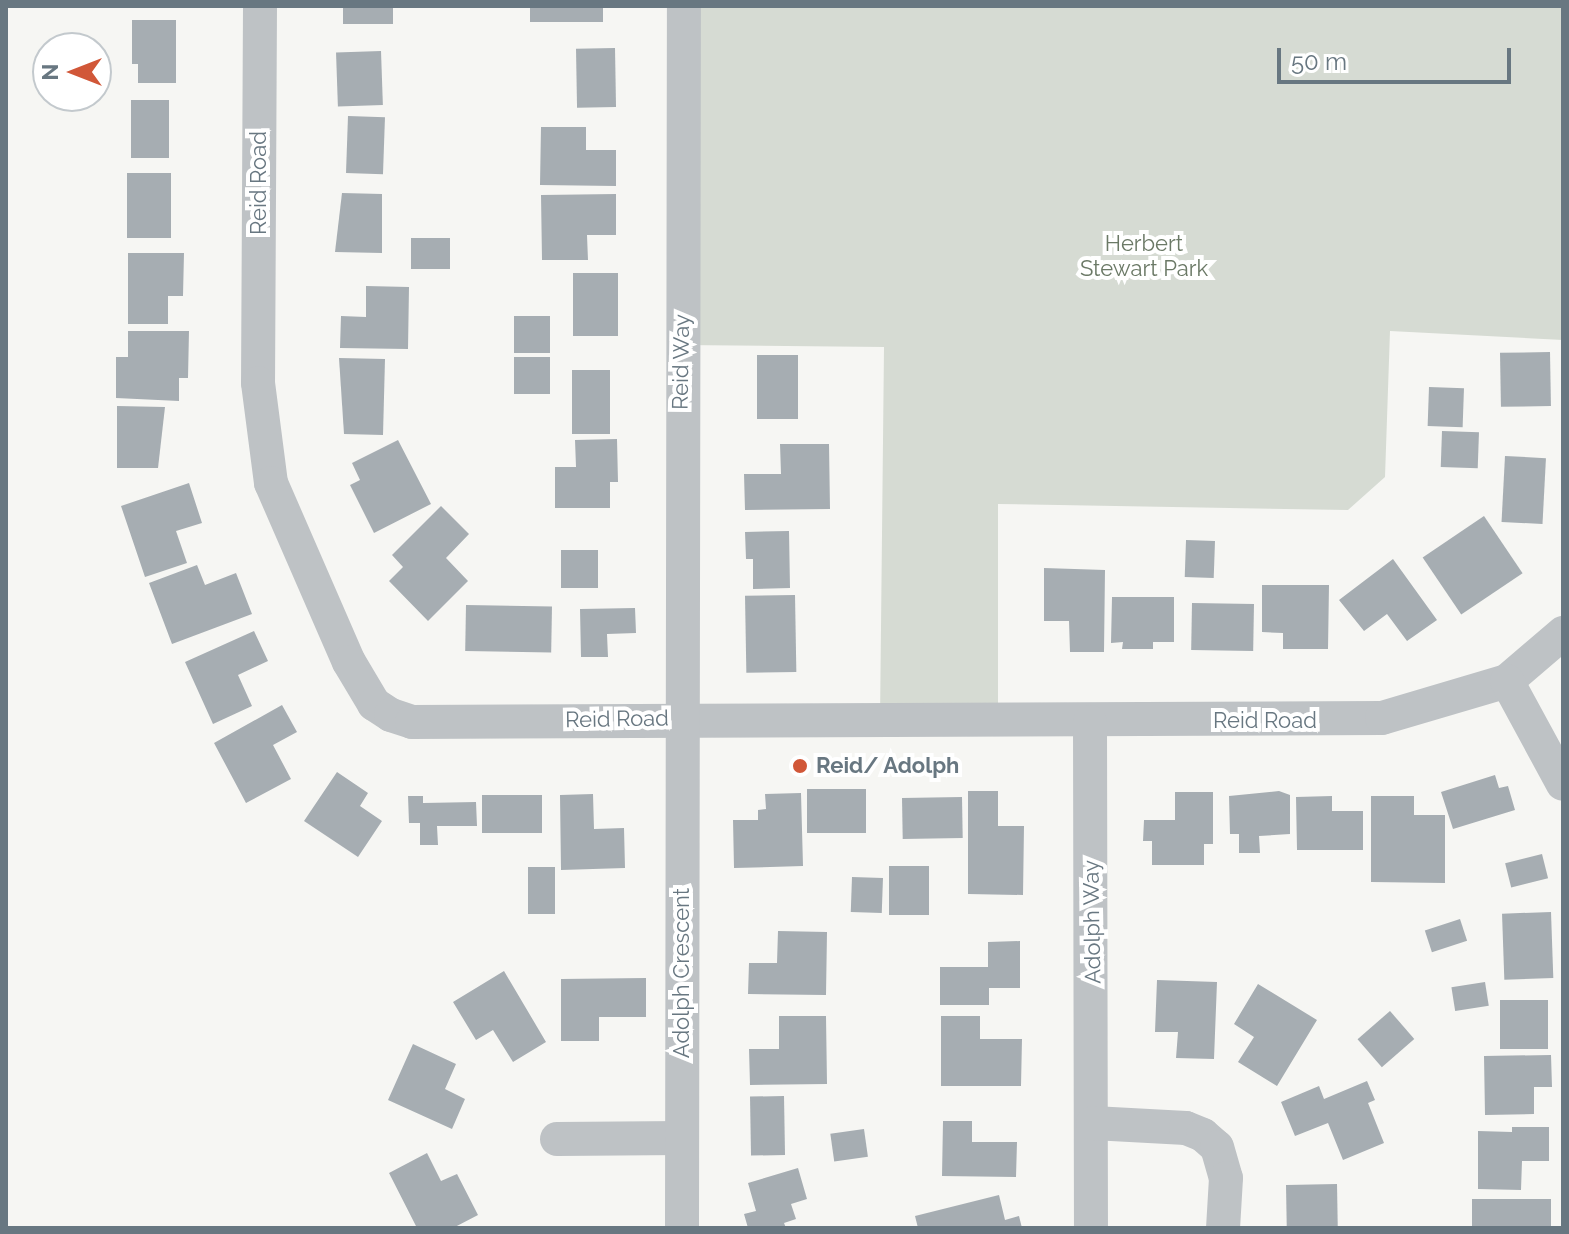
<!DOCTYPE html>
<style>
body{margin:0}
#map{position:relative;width:1569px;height:1234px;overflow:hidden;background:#f6f6f3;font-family:Raleway,sans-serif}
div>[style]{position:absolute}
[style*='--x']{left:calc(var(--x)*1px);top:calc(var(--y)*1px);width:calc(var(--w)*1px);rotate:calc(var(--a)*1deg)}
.green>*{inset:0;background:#d6dbd3}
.building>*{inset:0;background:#a6adb2;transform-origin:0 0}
.street>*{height:34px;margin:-17px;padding:0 17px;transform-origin:17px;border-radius:17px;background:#bec2c5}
.dots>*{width:22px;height:22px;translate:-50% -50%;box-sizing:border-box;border:4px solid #fff;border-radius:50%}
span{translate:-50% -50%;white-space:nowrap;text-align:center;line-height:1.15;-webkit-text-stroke:8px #fff;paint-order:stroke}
.street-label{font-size:22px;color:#687781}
.park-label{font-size:22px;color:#6b7966}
.poi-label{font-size:22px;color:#687781;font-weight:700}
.left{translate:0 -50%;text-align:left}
.frame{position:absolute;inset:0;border:8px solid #687781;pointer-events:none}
.north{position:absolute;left:32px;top:32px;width:80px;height:80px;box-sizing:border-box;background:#fff;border:2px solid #c3c9cd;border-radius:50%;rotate:270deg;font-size:22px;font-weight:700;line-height:32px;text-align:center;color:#687781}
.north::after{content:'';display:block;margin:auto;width:28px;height:36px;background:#d15738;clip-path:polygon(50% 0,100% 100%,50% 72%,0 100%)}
.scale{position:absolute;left:1277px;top:48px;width:234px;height:36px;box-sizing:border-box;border:4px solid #687781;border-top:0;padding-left:10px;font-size:24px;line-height:28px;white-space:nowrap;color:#687781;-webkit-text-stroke:6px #fff;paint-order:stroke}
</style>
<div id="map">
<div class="green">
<i style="clip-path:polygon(684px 6px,1563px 6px,1563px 340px,1390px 331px,1385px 477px,1348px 510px,998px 504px,998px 723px,880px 721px,884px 347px,681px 345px)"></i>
</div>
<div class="building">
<i style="left:343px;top:6px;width:50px;height:18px"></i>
<i style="left:530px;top:6px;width:73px;height:16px"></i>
<i style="clip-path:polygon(132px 20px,176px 20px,176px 83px,138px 83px,138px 64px,132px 64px)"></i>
<i style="left:615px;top:48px;width:59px;height:39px;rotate:89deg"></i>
<i style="left:381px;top:51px;width:54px;height:45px;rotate:88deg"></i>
<i style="left:131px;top:100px;width:38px;height:58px"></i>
<i style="left:348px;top:116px;width:37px;height:57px;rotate:2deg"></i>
<i style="clip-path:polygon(541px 127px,586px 127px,586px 150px,616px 150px,616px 186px,540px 185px)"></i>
<i style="left:127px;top:173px;width:44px;height:65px"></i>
<i style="clip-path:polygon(342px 193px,382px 194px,382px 253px,335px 252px)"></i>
<i style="clip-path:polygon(616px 194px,616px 235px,587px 235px,588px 260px,542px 260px,541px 195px)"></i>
<i style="left:411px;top:238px;width:39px;height:31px"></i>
<i style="clip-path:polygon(128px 253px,184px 253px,183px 296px,168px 296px,168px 324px,128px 324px)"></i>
<i style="left:573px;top:273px;width:45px;height:63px"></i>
<i style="clip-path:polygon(366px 286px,409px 287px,408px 349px,340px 348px,341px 316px,366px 317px)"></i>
<i style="left:514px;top:316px;width:36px;height:37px"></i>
<i style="clip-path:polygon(128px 331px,189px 331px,188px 378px,179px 378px,179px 401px,116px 398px,116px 357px,128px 357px)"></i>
<i style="left:1550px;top:352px;width:54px;height:50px;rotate:89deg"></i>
<i style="left:757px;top:355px;width:41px;height:64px"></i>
<i style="left:514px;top:357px;width:36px;height:37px"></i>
<i style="clip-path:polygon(339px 358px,385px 359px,383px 435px,344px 434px)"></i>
<i style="left:572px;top:370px;width:38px;height:64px"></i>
<i style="left:1429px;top:387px;width:35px;height:39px;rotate:2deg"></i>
<i style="clip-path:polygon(117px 406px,165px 407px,158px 468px,117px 468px)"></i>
<i style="left:1442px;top:431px;width:37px;height:36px;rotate:2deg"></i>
<i style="clip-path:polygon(617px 439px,618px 482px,610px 482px,610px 508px,555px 508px,555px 467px,576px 467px,575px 440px)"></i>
<i style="clip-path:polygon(398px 440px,431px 504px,374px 533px,350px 485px,360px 480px,352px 463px)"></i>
<i style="clip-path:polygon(780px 444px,829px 444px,830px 509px,745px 510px,744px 474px,781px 474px)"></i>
<i style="left:1505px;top:456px;width:41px;height:66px;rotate:3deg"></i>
<i style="clip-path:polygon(189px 483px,202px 523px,176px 531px,187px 563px,145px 577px,121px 506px)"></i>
<i style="clip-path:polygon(441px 506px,469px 534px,446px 558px,468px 581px,428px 621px,389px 581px,403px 567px,392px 555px)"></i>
<i style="left:1484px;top:516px;width:69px;height:74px;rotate:56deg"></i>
<i style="clip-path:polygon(789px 531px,790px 588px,753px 589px,753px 559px,746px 559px,745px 532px)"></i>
<i style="left:1215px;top:541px;width:37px;height:29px;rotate:92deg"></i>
<i style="left:561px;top:550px;width:37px;height:38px"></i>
<i style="clip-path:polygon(1393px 559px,1437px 620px,1407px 641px,1387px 614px,1364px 631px,1339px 600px)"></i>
<i style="clip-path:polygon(197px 565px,205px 585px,236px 573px,252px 614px,172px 644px,149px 583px)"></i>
<i style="clip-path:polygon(1044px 568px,1105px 570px,1104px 652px,1070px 652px,1069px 621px,1044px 621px)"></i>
<i style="clip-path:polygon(1262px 585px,1329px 585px,1328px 649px,1283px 649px,1283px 633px,1262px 632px)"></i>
<i style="left:795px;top:595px;width:77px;height:50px;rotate:89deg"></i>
<i style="clip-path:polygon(1112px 597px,1174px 597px,1174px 642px,1153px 642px,1153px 649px,1122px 649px,1123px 642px,1111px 643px)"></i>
<i style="left:1192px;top:603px;width:62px;height:47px;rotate:1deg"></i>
<i style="left:466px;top:605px;width:86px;height:46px;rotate:1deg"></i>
<i style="clip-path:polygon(635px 608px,636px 633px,607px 634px,608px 657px,581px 657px,580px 609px)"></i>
<i style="clip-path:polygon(254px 631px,268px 661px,238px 675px,252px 706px,213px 724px,185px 662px)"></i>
<i style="clip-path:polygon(282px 705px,297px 732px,273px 745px,291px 779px,246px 803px,214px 743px)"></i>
<i style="clip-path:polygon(337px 772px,368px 793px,360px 806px,382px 821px,358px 857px,304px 821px)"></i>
<i style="clip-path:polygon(1495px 775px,1499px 788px,1508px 786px,1515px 810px,1453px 829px,1441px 792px)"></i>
<i style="left:807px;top:789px;width:59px;height:44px"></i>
<i style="clip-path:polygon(968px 791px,998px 791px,998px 826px,1024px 826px,1023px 895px,968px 894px)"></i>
<i style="clip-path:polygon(1279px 791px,1290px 795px,1290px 834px,1259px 836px,1260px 853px,1239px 853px,1239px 834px,1230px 834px,1229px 796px)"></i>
<i style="clip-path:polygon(1175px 792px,1213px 792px,1213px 844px,1204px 844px,1204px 865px,1152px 865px,1152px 841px,1143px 841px,1144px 820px,1175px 820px)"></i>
<i style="clip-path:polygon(801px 793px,803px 866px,734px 868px,733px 820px,758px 820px,758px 810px,766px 809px,765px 794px)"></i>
<i style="clip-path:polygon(593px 794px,594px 829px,624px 828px,625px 868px,561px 870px,560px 795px)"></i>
<i style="left:542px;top:795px;width:38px;height:60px;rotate:90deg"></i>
<i style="clip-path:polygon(408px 796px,423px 796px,423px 803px,476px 802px,477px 826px,437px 826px,438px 845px,420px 845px,420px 823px,409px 823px)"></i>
<i style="clip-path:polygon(1332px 796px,1332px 811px,1363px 811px,1363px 850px,1297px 850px,1296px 797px)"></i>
<i style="clip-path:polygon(1371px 796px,1414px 796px,1414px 815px,1445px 815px,1445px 883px,1371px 882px)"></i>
<i style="left:962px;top:797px;width:41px;height:60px;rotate:89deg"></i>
<i style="left:1542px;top:854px;width:25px;height:38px;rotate:76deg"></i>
<i style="left:889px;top:866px;width:40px;height:49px"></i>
<i style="left:528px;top:867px;width:27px;height:47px"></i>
<i style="left:852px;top:877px;width:31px;height:35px;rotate:2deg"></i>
<i style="left:1551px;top:912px;width:66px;height:49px;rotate:88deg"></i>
<i style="left:1460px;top:919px;width:23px;height:37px;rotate:72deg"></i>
<i style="clip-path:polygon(778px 931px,827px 932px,826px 995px,748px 994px,749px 963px,777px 963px)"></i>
<i style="clip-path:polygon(1020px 941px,1020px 988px,989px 988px,989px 1005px,940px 1005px,940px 967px,988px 967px,988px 942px)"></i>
<i style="clip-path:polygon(504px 971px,546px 1042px,513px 1062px,493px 1030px,476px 1040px,453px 1002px)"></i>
<i style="clip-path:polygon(646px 978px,646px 1017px,599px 1017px,599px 1041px,561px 1041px,561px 979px)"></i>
<i style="clip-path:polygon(1157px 980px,1217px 982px,1214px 1059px,1176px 1058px,1178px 1032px,1155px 1032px)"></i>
<i style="left:1485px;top:982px;width:24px;height:34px;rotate:81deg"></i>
<i style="clip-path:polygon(1258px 984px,1317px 1020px,1277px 1086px,1238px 1062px,1254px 1037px,1234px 1024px)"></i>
<i style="left:1500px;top:1000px;width:48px;height:49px"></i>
<i style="left:1390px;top:1011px;width:37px;height:43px;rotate:49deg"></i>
<i style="clip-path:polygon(779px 1016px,826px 1016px,827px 1084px,750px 1085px,749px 1049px,779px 1049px)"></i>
<i style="clip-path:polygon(941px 1016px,980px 1016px,980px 1039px,1022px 1039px,1021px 1086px,941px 1086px)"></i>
<i style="clip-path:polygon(413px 1044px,456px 1064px,445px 1089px,465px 1099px,452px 1129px,388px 1100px)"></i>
<i style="clip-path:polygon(1551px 1055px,1552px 1087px,1534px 1087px,1534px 1114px,1485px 1115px,1484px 1056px)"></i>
<i style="clip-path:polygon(1367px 1081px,1375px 1100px,1368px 1103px,1384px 1143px,1343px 1160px,1328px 1123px,1295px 1136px,1281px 1102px,1319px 1086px,1324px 1099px)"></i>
<i style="left:784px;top:1096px;width:59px;height:34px;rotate:89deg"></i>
<i style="clip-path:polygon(943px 1121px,972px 1121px,972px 1142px,1017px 1142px,1016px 1177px,942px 1176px)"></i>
<i style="clip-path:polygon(1512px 1127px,1549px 1127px,1549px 1161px,1522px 1161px,1521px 1190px,1478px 1189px,1478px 1131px,1512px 1132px)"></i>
<i style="left:864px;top:1129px;width:28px;height:34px;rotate:82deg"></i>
<i style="clip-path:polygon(427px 1153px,441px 1181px,457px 1174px,478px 1215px,453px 1228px,417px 1228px,389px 1173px)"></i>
<i style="clip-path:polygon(798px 1168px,807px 1199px,791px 1204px,796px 1219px,784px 1223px,786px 1228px,748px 1228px,744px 1214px,756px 1211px,748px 1183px)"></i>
<i style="left:1337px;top:1184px;width:44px;height:51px;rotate:89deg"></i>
<i style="clip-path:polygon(999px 1195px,1005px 1220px,1019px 1216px,1022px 1228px,918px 1228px,915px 1216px)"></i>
<i style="left:1472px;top:1199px;width:79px;height:29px"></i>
</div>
<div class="street">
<i style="--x:260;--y:6;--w:377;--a:90.3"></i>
<i style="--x:258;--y:383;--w:101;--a:82.6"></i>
<i style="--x:271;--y:483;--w:195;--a:66.5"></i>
<i style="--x:349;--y:662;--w:49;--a:59.2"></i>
<i style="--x:374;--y:704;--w:20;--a:33"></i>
<i style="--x:391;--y:715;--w:22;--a:18"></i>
<i style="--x:412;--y:722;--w:970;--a:-0.24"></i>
<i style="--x:1382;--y:718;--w:130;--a:-16.5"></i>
<i style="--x:1507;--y:681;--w:74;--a:-40.6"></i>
<i style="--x:1507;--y:681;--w:117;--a:61.5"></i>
<i style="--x:1090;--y:722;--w:506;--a:89.89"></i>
<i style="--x:1093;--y:1123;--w:93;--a:3.1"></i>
<i style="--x:1186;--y:1128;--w:18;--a:22"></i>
<i style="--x:1203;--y:1135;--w:18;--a:41"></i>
<i style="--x:1217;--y:1147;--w:32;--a:74"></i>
<i style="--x:1226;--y:1178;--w:50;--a:93.4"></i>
<i style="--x:557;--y:1139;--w:125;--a:-0.5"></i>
<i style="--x:682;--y:1228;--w:1222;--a:-89.91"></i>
</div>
<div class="dots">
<i style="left:800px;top:766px;background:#d15738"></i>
</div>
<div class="street-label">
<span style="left:259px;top:183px;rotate:-90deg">Reid Road</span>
<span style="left:681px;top:362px;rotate:-89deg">Reid Way</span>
<span style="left:617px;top:719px;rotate:-1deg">Reid Road</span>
<span style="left:1265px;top:721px">Reid Road</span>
<span style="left:1092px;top:922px;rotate:-91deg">Adolph Way</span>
<span style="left:682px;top:973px;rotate:-90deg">Adolph Crescent</span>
</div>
<div class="park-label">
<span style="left:1144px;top:256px">Herbert<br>Stewart Park</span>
</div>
<div class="poi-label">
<span class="left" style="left:816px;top:766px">Reid/ Adolph</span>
</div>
<div class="frame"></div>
<div class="north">N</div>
<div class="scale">50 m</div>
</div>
